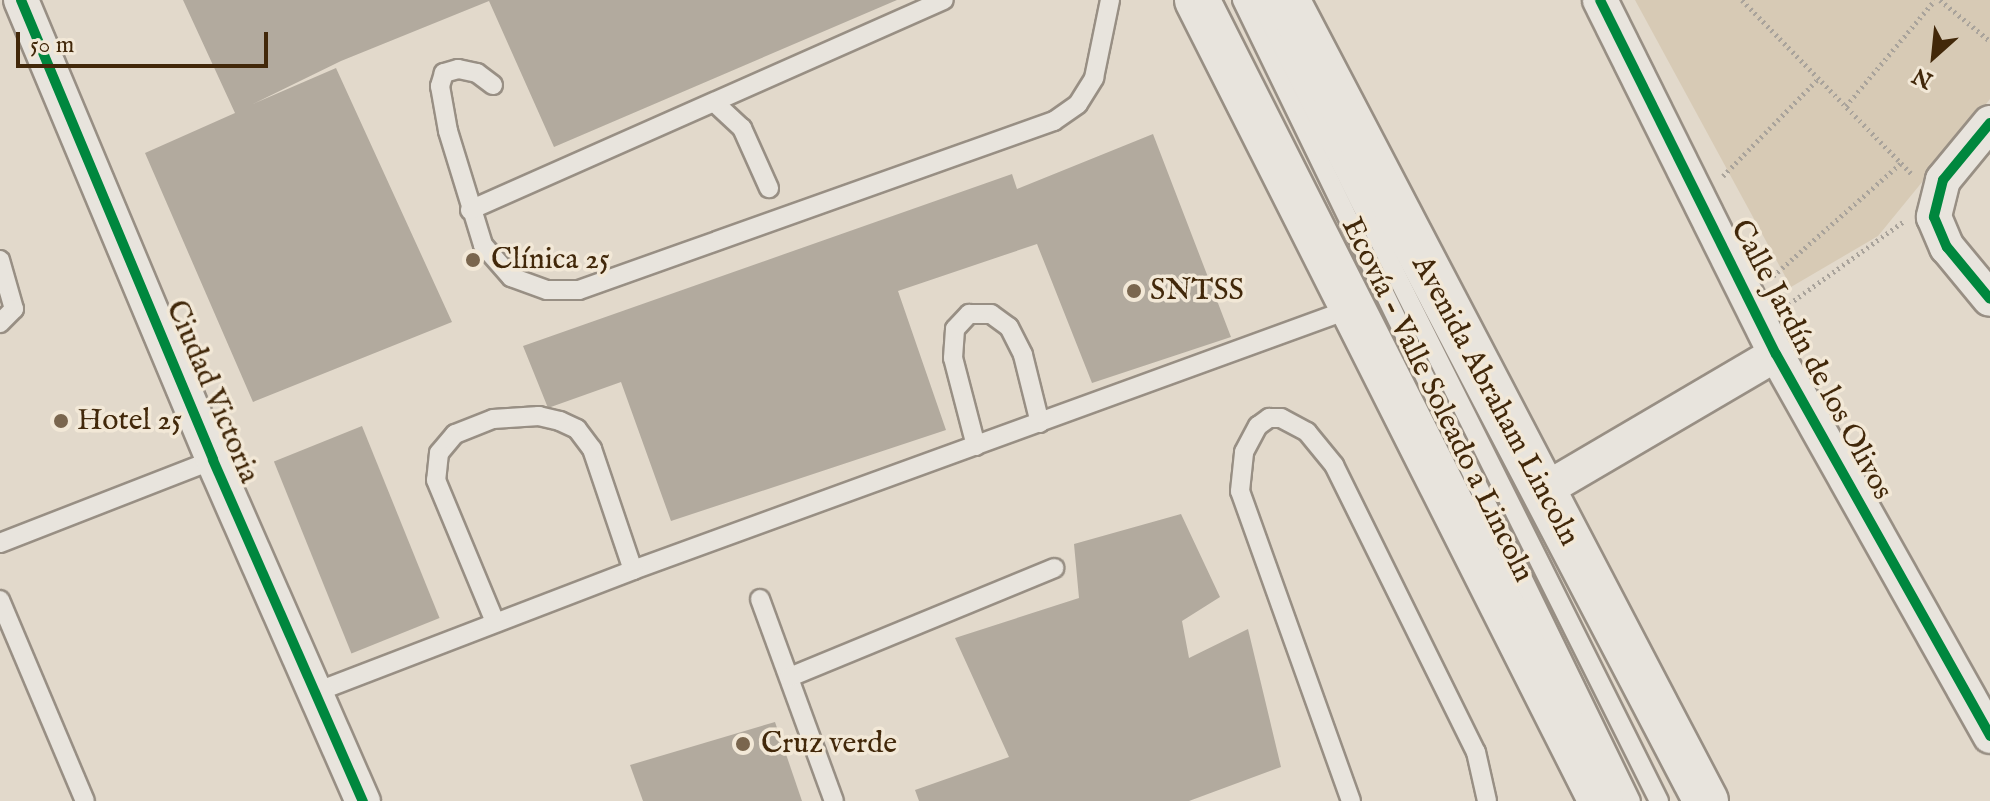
<!DOCTYPE html>
<meta charset="utf-8">
<style>
body{margin:0}
#map{position:relative;width:1990px;height:801px;overflow:hidden;background:#e2d9cb;font-family:"IM FELL English",serif}
div>[style]{position:absolute}
[style*='--x']{left:calc(var(--x)*1px);top:calc(var(--y)*1px);width:calc(var(--w)*1px);rotate:calc(var(--a)*1deg)}
.green>*{inset:0;background:#d7cab5}
.building>*{inset:0;background:#b2aa9e;transform-origin:0 0}
.path>*{height:5px;margin-top:-2.5px;transform-origin:0;background:repeating-linear-gradient(90deg,#a9a39b 0 2px,transparent 0 6px)}
.roads{filter:drop-shadow(2px 0 #988f84) drop-shadow(-2px 0 #988f84) drop-shadow(0 2px #988f84) drop-shadow(0 -2px #988f84)}
.lane>*{height:18px;margin:-9px;padding:0 9px;transform-origin:9px;border-radius:9px;background:#e8e4dd}
.street>*{height:34px;margin:-17px;padding:0 17px;transform-origin:17px;border-radius:17px;background:#e8e4dd}
.secondary>*{height:44px;margin:-22px;padding:0 22px;transform-origin:22px;border-radius:22px;background:#e8e4dd}
.cycleway>*{height:10px;margin:-5px;padding:0 5px;transform-origin:5px;border-radius:5px;background:#00873e}
.dots>*{width:22px;height:22px;translate:-50% -50%;box-sizing:border-box;border:4px solid #f2e8d7;border-radius:50%}
span{translate:-50% -50%;white-space:nowrap;text-align:center;line-height:1.15;-webkit-text-stroke:7px #f2e8d7;paint-order:stroke}
.poi-label{font-size:30px;color:#42280a}
.left{translate:0 -50%;text-align:left}
.street-label{font-size:30px;color:#42280a}
.north{position:absolute;left:1894px;top:16px;width:80px;height:80px;-webkit-text-stroke:6px #f2e8d7;paint-order:stroke;rotate:207deg;font-size:22px;font-weight:700;line-height:32px;text-align:center;color:#42280a}
.north::after{content:'';display:block;margin:auto;width:28px;height:36px;background:#42280a;clip-path:polygon(50% 0,100% 100%,50% 72%,0 100%)}
.scale{position:absolute;left:16px;top:32px;width:252px;height:36px;box-sizing:border-box;border:4px solid #42280a;border-top:0;padding-left:10px;font-size:24px;line-height:28px;white-space:nowrap;color:#42280a;-webkit-text-stroke:6px #f2e8d7;paint-order:stroke}
</style>
<div id="map">
<div class="green">
<i style="clip-path:polygon(1635px 0,1990px 0,1990px 99px,1878px 236px,1791px 287px)"></i>
</div>
<div class="building">
<i style="clip-path:polygon(183px 0,897px 0,554px 147px,489px 1px,341px 61px,253px 104px,336px 68px,452px 322px,253px 402px,145px 153px,235px 113px)"></i>
<i style="clip-path:polygon(1153px 134px,1231px 337px,1092px 383px,1037px 244px,898px 291px,946px 430px,671px 521px,621px 382px,548px 408px,523px 346px,1012px 174px,1017px 189px)"></i>
<i style="left:362px;top:426px;width:207px;height:95px;rotate:68deg"></i>
<i style="clip-path:polygon(1181px 514px,1220px 597px,1182px 621px,1189px 658px,1248px 629px,1281px 767px,1189px 801px,919px 801px,915px 790px,1009px 757px,955px 638px,1079px 598px,1074px 544px)"></i>
<i style="clip-path:polygon(775px 722px,802px 801px,643px 801px,630px 765px)"></i>
</div>
<div class="path">
<i style="--x:1742;--y:0;--w:243;--a:45.7"></i>
<i style="--x:1940;--y:0;--w:65;--a:39.4"></i>
<i style="--x:1846;--y:106;--w:138;--a:-50"></i>
<i style="--x:1723;--y:176;--w:137;--a:-45.6"></i>
<i style="--x:1773;--y:276;--w:171;--a:-41.4"></i>
<i style="--x:1789;--y:304;--w:142;--a:-35.8"></i>
</div>
<div class="roads">
<div class="lane">
<i style="--x:1242;--y:0;--w:890;--a:64.1"></i>
<i style="--x:1259;--y:0;--w:895;--a:63.46"></i>
<i style="--x:493;--y:85;--w:20;--a:-143"></i>
<i style="--x:477;--y:73;--w:19;--a:-168"></i>
<i style="--x:458;--y:69;--w:15;--a:164"></i>
<i style="--x:444;--y:73;--w:14;--a:107"></i>
<i style="--x:440;--y:86;--w:46;--a:79.9"></i>
<i style="--x:448;--y:131;--w:119;--a:72.9"></i>
<i style="--x:483;--y:245;--w:43;--a:48.8"></i>
<i style="--x:511;--y:277;--w:38;--a:20"></i>
<i style="--x:547;--y:290;--w:32;--a:0"></i>
<i style="--x:579;--y:290;--w:504;--a:-19.59"></i>
<i style="--x:1054;--y:121;--w:29;--a:-35"></i>
<i style="--x:1078;--y:104;--w:31;--a:-58"></i>
<i style="--x:1094;--y:78;--w:80;--a:-78.4"></i>
<i style="--x:715;--y:103;--w:37;--a:43"></i>
<i style="--x:742;--y:128;--w:66;--a:65.8"></i>
<i style="--x:470;--y:210;--w:518;--a:-23.9"></i>
<i style="--x:0;--y:260;--w:51;--a:74.1"></i>
<i style="--x:14;--y:309;--w:20;--a:135"></i>
<i style="--x:976;--y:446;--w:91;--a:-104.6"></i>
<i style="--x:953;--y:358;--w:29;--a:-86"></i>
<i style="--x:955;--y:329;--w:21;--a:-47"></i>
<i style="--x:969;--y:314;--w:22;--a:0"></i>
<i style="--x:991;--y:314;--w:22;--a:36"></i>
<i style="--x:1009;--y:327;--w:31;--a:63"></i>
<i style="--x:1023;--y:355;--w:70;--a:76"></i>
<i style="--x:0;--y:543;--w:229;--a:-21.3"></i>
<i style="--x:633;--y:570;--w:766;--a:-20"></i>
<i style="--x:760;--y:599;--w:215;--a:69.9"></i>
<i style="--x:0;--y:600;--w:218;--a:67.1"></i>
<i style="--x:790;--y:677;--w:286;--a:-22.4"></i>
<i style="--x:316;--y:692;--w:340;--a:-21"></i>
<i style="--x:633;--y:570;--w:128;--a:-108.7"></i>
<i style="--x:592;--y:449;--w:25;--a:-127"></i>
<i style="--x:577;--y:429;--w:19;--a:-155"></i>
<i style="--x:560;--y:421;--w:22;--a:-167"></i>
<i style="--x:539;--y:416;--w:46;--a:176.3"></i>
<i style="--x:493;--y:419;--w:41;--a:158.5"></i>
<i style="--x:455;--y:434;--w:25;--a:130"></i>
<i style="--x:439;--y:453;--w:27;--a:96"></i>
<i style="--x:436;--y:480;--w:154;--a:67.4"></i>
<i style="--x:1351;--y:801;--w:329;--a:-109.7"></i>
<i style="--x:1240;--y:491;--w:39;--a:-84"></i>
<i style="--x:1244;--y:452;--w:30;--a:-62"></i>
<i style="--x:1258;--y:426;--w:14;--a:-36"></i>
<i style="--x:1269;--y:418;--w:12;--a:0"></i>
<i style="--x:1281;--y:418;--w:30;--a:28"></i>
<i style="--x:1307;--y:432;--w:43;--a:50.7"></i>
<i style="--x:1334;--y:465;--w:320;--a:63.7"></i>
<i style="--x:1476;--y:752;--w:50;--a:77.3"></i>
</div>
<div class="street">
<i style="--x:21;--y:0;--w:498;--a:67.3"></i>
<i style="--x:213;--y:460;--w:373;--a:66.3"></i>
<i style="--x:1600;--y:0;--w:395;--a:63.6"></i>
<i style="--x:1776;--y:354;--w:438;--a:60.7"></i>
<i style="--x:1990;--y:123;--w:74;--a:129.5"></i>
<i style="--x:1943;--y:180;--w:38;--a:104"></i>
<i style="--x:1934;--y:217;--w:33;--a:67"></i>
<i style="--x:1947;--y:247;--w:67;--a:50.4"></i>
<i style="--x:1541;--y:492;--w:273;--a:-30.4"></i>
</div>
<div class="secondary">
<i style="--x:1197;--y:0;--w:897;--a:63.24"></i>
<i style="--x:1287;--y:0;--w:904;--a:62.39"></i>
</div>
</div>
<div class="cycleway">
<i style="--x:21;--y:0;--w:498;--a:67.3"></i>
<i style="--x:213;--y:460;--w:373;--a:66.3"></i>
<i style="--x:1600;--y:0;--w:395;--a:63.6"></i>
<i style="--x:1776;--y:354;--w:438;--a:60.7"></i>
<i style="--x:1990;--y:123;--w:74;--a:129.5"></i>
<i style="--x:1943;--y:180;--w:38;--a:104"></i>
<i style="--x:1934;--y:217;--w:33;--a:67"></i>
<i style="--x:1947;--y:247;--w:67;--a:50.4"></i>
</div>
<div class="dots">
<i style="left:473px;top:260px;background:#7a664e"></i>
<i style="left:1134px;top:291px;background:#7a664e"></i>
<i style="left:61px;top:421px;background:#7a664e"></i>
<i style="left:743px;top:744px;background:#7a664e"></i>
</div>
<div class="poi-label">
<span class="left" style="left:491px;top:260px">Clínica 25</span>
<span class="left" style="left:1150px;top:291px">SNTSS</span>
<span class="left" style="left:77px;top:421px">Hotel 25</span>
<span class="left" style="left:761px;top:744px">Cruz verde</span>
</div>
<div class="street-label">
<span style="left:1811px;top:360px;rotate:62deg">Calle Jardín de los Olivos</span>
<span style="left:212px;top:392px;rotate:67deg">Ciudad Victoria</span>
<span style="left:1437px;top:400px;rotate:64deg">Ecovía - Valle Soleado a Lincoln</span>
<span style="left:1495px;top:401px;rotate:62deg">Avenida Abraham Lincoln</span>
</div>
<div class="north">N</div>
<div class="scale">50 m</div>
</div>
